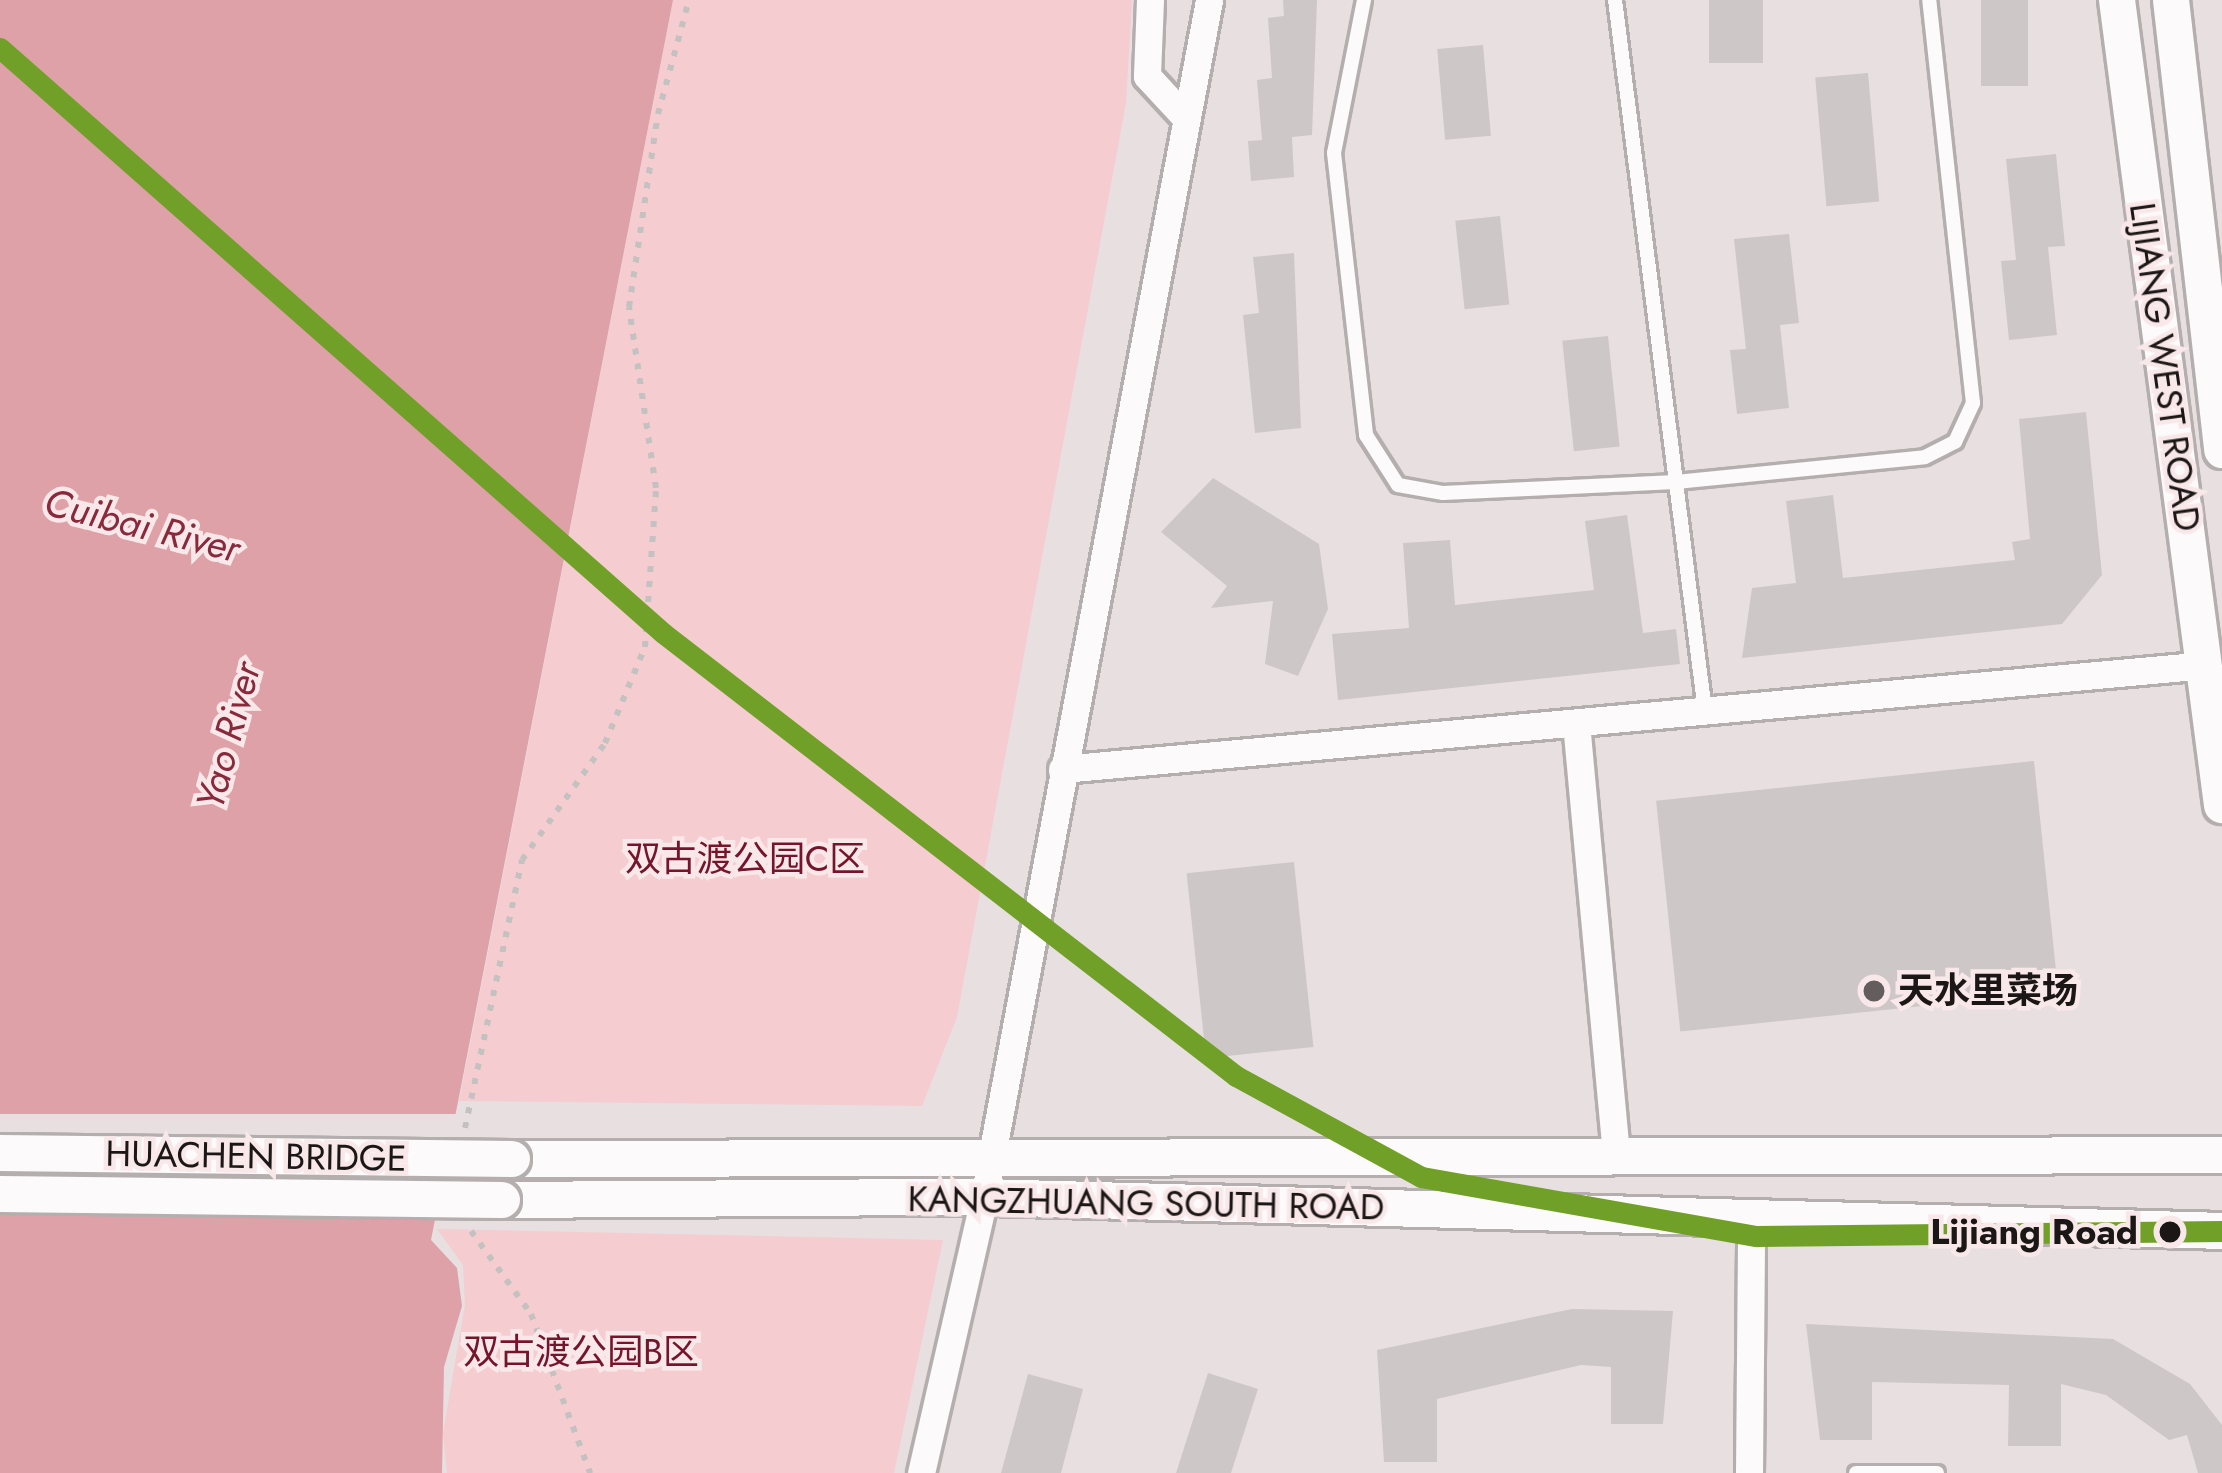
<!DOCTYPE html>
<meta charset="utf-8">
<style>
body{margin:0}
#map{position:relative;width:2222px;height:1473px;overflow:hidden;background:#e8dfe0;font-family:Jost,"Noto Sans SC",sans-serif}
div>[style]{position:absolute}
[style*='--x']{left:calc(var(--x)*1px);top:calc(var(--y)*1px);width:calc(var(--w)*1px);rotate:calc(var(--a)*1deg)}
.green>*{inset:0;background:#f5ccd0}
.water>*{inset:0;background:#dda1a7}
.pier>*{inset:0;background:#e8dfe0;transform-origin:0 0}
.building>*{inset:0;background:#cec7c7;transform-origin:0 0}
.path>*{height:6px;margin-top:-3px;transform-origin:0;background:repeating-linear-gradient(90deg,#c4c1c1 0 6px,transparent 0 15px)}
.roads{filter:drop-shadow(3px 0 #b5aeae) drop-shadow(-3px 0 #b5aeae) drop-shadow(0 3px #b5aeae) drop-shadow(0 -3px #b5aeae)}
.service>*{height:14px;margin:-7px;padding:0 7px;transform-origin:7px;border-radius:7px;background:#fcfafa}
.minor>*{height:27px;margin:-13.5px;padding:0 13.5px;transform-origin:13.5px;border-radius:13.5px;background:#fcfafa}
.secondary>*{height:36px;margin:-18px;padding:0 18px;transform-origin:18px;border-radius:18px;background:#fcfafa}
.bridges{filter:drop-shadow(3px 0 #b5aeae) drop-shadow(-3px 0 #b5aeae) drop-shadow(0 3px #b5aeae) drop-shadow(0 -3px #b5aeae)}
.secondary-bridge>*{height:36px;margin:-18px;padding:0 18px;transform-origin:18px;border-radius:18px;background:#fcfafa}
.metro-1>*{height:21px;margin:-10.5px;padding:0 10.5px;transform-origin:10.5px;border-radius:10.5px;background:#71a028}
.dots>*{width:33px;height:33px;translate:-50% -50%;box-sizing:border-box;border:6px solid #f9e8e9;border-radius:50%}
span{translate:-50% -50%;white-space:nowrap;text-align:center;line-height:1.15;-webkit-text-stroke:9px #f9e8e9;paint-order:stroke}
.street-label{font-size:36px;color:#1c1717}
.park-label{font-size:36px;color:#75142b}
.poi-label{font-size:36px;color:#1c1717;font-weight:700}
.left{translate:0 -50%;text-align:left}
.stop-label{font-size:36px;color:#1c1717;font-weight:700}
.right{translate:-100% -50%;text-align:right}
.water-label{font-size:39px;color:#8a293b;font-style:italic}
</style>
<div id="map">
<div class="green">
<i style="clip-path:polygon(673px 0,1132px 0,1126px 103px,957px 1017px,922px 1106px,459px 1101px)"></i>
<i style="clip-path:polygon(437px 1229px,943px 1240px,894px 1473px,447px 1473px,443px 1433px,465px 1305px,463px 1265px)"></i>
</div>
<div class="water">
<i style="clip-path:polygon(0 0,673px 0,431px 1240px,457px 1268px,462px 1306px,444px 1367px,442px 1473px,0 1473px)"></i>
</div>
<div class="pier">
<i style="left:0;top:1114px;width:462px;height:100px"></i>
</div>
<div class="building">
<i style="clip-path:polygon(1283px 0,1317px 0,1312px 135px,1292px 137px,1294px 177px,1251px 181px,1248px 141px,1262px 140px,1257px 80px,1272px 78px,1268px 18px,1284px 16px)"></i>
<i style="left:1709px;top:0;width:54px;height:63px"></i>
<i style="left:1981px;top:0;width:47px;height:86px"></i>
<i style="left:1483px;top:45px;width:91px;height:46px;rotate:85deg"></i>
<i style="left:1868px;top:73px;width:129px;height:53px;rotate:85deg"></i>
<i style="clip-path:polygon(2056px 154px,2065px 246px,2048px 247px,2057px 335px,2009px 340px,2001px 261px,2016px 260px,2006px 159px)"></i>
<i style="left:1500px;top:216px;width:89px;height:45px;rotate:84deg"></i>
<i style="clip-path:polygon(1789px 234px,1799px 323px,1780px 325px,1789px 408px,1737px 414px,1730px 350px,1746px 349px,1734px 239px)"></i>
<i style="clip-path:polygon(1294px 253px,1301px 428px,1255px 433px,1243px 315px,1259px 313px,1253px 257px)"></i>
<i style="left:1608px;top:336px;width:111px;height:46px;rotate:84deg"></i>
<i style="clip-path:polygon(2086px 412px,2102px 575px,2062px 624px,1742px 658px,1752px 588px,1796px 583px,1786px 501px,1833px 495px,1843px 578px,2015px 560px,2012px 542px,2030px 539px,2019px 419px)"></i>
<i style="clip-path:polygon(1213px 478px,1319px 544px,1328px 609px,1298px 676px,1265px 664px,1273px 601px,1211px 608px,1227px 586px,1161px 532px)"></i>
<i style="clip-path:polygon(1627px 515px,1643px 633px,1676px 629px,1680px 664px,1338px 700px,1332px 634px,1409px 628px,1403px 543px,1450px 540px,1455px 605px,1594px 590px,1585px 521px)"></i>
<i style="left:2034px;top:761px;width:232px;height:380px;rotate:84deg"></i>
<i style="left:1294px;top:862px;width:186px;height:108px;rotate:84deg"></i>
<i style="clip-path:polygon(1572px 1309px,1673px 1311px,1663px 1424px,1611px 1424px,1611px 1367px,1581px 1365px,1437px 1399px,1437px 1462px,1384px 1462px,1377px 1350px)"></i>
<i style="clip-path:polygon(1806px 1324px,2113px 1339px,2190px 1384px,2222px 1425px,2222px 1473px,2198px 1473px,2187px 1435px,2169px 1440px,2106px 1395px,2061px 1384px,2061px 1446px,2008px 1446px,2009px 1385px,1872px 1382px,1872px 1440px,1820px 1440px)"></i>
<i style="clip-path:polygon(1208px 1373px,1258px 1389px,1231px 1473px,1176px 1473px)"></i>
<i style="clip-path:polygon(1028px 1374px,1083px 1389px,1061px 1473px,1001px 1473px)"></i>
</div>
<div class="path">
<i style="--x:465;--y:1128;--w:274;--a:-78"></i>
<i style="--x:522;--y:860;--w:143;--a:-54.6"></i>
<i style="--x:605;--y:743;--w:104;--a:-67.4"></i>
<i style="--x:645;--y:647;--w:159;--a:-86"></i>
<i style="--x:656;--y:488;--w:183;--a:-98.5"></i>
<i style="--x:629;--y:307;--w:195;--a:-81.5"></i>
<i style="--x:658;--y:114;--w:118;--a:-74.8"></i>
<i style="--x:471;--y:1231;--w:102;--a:54.1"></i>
<i style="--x:531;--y:1314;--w:170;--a:69.6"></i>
</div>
<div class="roads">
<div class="service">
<i style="--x:1364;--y:0;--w:156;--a:101.1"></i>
<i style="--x:1334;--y:153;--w:284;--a:83.5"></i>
<i style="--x:1366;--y:435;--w:59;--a:57.4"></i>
<i style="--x:1398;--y:485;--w:46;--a:10.1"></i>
<i style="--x:1443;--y:493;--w:233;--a:-2.7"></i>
<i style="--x:1676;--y:482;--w:250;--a:-5.7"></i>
<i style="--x:1925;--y:457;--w:34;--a:-27"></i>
<i style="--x:1955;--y:442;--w:43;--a:-65.2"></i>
<i style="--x:1973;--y:403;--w:405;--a:-96.2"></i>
<i style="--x:1615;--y:0;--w:717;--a:82.79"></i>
<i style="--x:1856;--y:1473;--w:81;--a:0"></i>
</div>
<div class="minor">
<i style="--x:1150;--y:0;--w:76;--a:92.3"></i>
<i style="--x:1147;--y:76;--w:53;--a:47.3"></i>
<i style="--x:1576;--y:723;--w:435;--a:84.7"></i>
<i style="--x:1062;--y:769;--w:1149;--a:-5.19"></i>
<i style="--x:921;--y:1473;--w:283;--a:-77.1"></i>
<i style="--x:984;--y:1197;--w:1218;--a:-79.35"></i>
<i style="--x:1749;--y:1473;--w:254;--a:-89.5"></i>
</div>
<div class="secondary">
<i style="--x:2117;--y:0;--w:812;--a:82.57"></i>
<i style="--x:2171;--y:0;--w:453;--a:83.5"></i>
<i style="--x:512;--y:1159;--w:1710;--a:-0.13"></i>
<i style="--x:502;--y:1200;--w:482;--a:-0.4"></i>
<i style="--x:984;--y:1197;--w:1238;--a:1.57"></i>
</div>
</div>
<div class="bridges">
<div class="secondary-bridge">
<i style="--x:0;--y:1153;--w:512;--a:0.67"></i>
<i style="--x:0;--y:1194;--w:502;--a:0.68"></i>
</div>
</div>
<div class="metro-1">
<i style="--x:0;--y:48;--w:884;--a:41.42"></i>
<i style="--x:663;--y:633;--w:724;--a:37.71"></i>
<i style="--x:1236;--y:1076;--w:211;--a:28.6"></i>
<i style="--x:1421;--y:1177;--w:340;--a:10"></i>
<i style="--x:1756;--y:1236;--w:466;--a:-0.6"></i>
</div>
<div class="dots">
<i style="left:1874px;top:991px;background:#635d5d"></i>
<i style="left:2170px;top:1232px;background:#1c1717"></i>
</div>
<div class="street-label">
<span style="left:2165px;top:367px;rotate:82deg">LIJIANG WEST ROAD</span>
<span style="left:256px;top:1156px;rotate:1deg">HUACHEN BRIDGE</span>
<span style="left:1146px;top:1203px;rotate:1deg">KANGZHUANG SOUTH ROAD</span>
</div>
<div class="park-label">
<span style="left:745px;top:859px">双古渡公园C区</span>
<span style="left:581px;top:1352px">双古渡公园B区</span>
</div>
<div class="poi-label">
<span class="left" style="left:1898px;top:991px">天水里菜场</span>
</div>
<div class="stop-label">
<span class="right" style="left:2138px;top:1232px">Lijiang Road</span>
</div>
<div class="water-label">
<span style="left:142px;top:526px;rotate:14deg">Cuibai River</span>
<span style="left:229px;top:736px;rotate:-75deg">Yao River</span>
</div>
</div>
